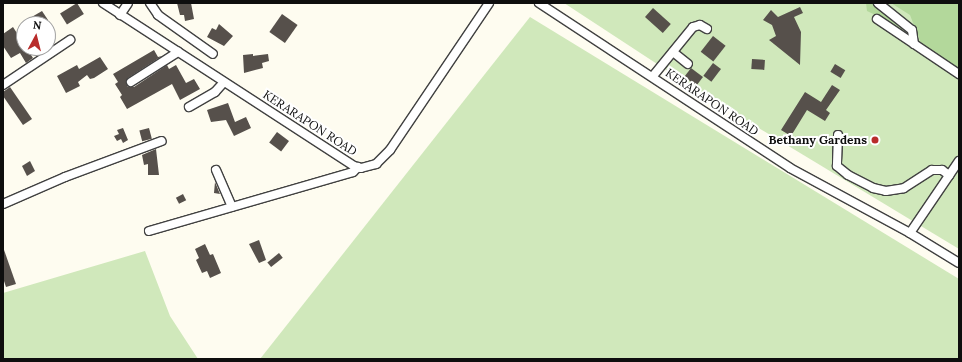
<!DOCTYPE html>
<style>
body{margin:0}
#map{position:relative;width:962px;height:362px;overflow:hidden;background:#fefcf0;font-family:Lora,serif}
div>[style]{position:absolute}
[style*='--x']{left:calc(var(--x)*1px);top:calc(var(--y)*1px);width:calc(var(--w)*1px);rotate:calc(var(--a)*1deg)}
.green>*{inset:0;background:#d0e8bb}
.forest>*{inset:0;background:#b3d89b}
.building>*{inset:0;background:#56504b;transform-origin:0 0}
.roads{filter:drop-shadow(1px 0 #414141) drop-shadow(-1px 0 #414141) drop-shadow(0 1px #414141) drop-shadow(0 -1px #414141)}
.minor>*{height:8px;margin:-4px;padding:0 4px;transform-origin:4px;border-radius:4px;background:#fff}
.dots>*{width:11px;height:11px;translate:-50% -50%;box-sizing:border-box;border:2px solid #fff;border-radius:50%}
span{translate:-50% -50%;white-space:nowrap;text-align:center;line-height:1.15;-webkit-text-stroke:4px #fff;paint-order:stroke}
.street-label{font-size:12px;color:#0e0e0e}
.poi-label{font-size:12px;color:#0e0e0e;font-weight:700}
.right{translate:-100% -50%;text-align:right}
.frame{position:absolute;inset:0;border:4px solid #0e0e0e;pointer-events:none}
.north{position:absolute;left:16px;top:16px;width:40px;height:40px;box-sizing:border-box;background:#fff;border:1px solid #9f9f9f;border-radius:50%;rotate:7deg;font-size:11px;font-weight:700;line-height:16px;text-align:center;color:#0e0e0e}
.north::after{content:'';display:block;margin:auto;width:14px;height:18px;background:#b92c2b;clip-path:polygon(50% 0,100% 100%,50% 72%,0 100%)}
</style>
<div id="map">
<div class="green">
<i style="clip-path:polygon(564px 3px,959px 3px,959px 249px,709px 98px)"></i>
<i style="clip-path:polygon(530px 17px,959px 279px,959px 359px,260px 359px)"></i>
<i style="clip-path:polygon(145px 251px,170px 316px,198px 359px,3px 359px,3px 293px)"></i>
</div>
<div class="forest">
<i style="clip-path:polygon(866px 3px,881px 3px,912px 36px,920px 41px,910px 15px,891px 3px,959px 3px,959px 70px,890px 22px,867px 11px)"></i>
</div>
<div class="building">
<i style="left:77px;top:3px;width:13px;height:20px;rotate:58deg"></i>
<i style="clip-path:polygon(177px 3px,191px 3px,194px 19px,185px 21px,184px 15px,180px 15px)"></i>
<i style="clip-path:polygon(800px 7px,803px 13px,794px 17px,801px 32px,800px 65px,769px 40px,776px 36px,772px 25px,763px 20px,771px 10px,778px 17px)"></i>
<i style="left:653px;top:8px;width:24px;height:12px;rotate:42deg"></i>
<i style="clip-path:polygon(42px 11px,48px 20px,41px 24px,33px 24px,30px 18px)"></i>
<i style="left:282px;top:14px;width:19px;height:22px;rotate:35deg"></i>
<i style="clip-path:polygon(219px 24px,233px 36px,224px 46px,207px 37px,212px 28px,216px 30px)"></i>
<i style="clip-path:polygon(13px 27px,33px 58px,26px 63px,20px 53px,11px 58px,3px 46px,3px 34px)"></i>
<i style="left:713px;top:36px;width:16px;height:20px;rotate:38deg"></i>
<i style="clip-path:polygon(154px 50px,158px 57px,162px 56px,128px 78px,126px 83px,128px 87px,134px 87px,167px 65px,169px 69px,176px 65px,186px 83px,194px 79px,200px 89px,180px 100px,172px 84px,127px 109px,120px 97px,122px 95px,115px 84px,118px 82px,113px 74px)"></i>
<i style="clip-path:polygon(253px 54px,253px 56px,268px 54px,269px 61px,262px 63px,263px 68px,244px 73px,243px 55px)"></i>
<i style="clip-path:polygon(100px 57px,108px 69px,94px 78px,90px 79px,87px 75px,78px 82px,80px 86px,66px 93px,57px 76px,77px 65px,79px 69px)"></i>
<i style="left:752px;top:59px;width:13px;height:10px;rotate:4deg"></i>
<i style="left:713px;top:63px;width:10px;height:16px;rotate:37deg"></i>
<i style="left:835px;top:64px;width:12px;height:9px;rotate:31deg"></i>
<i style="left:691px;top:68px;width:15px;height:11px;rotate:37deg"></i>
<i style="clip-path:polygon(832px 85px,840px 90px,826px 110px,830px 113px,825px 121px,807px 110px,791px 136px,781px 130px,805px 92px,821px 102px)"></i>
<i style="clip-path:polygon(10px 87px,32px 119px,23px 125px,3px 96px,3px 92px)"></i>
<i style="clip-path:polygon(228px 103px,235px 122px,246px 117px,251px 128px,234px 136px,226px 120px,211px 122px,207px 110px)"></i>
<i style="clip-path:polygon(123px 128px,128px 140px,123px 143px,121px 139px,117px 141px,114px 136px,119px 134px,117px 130px)"></i>
<i style="left:149px;top:128px;width:11px;height:10px;rotate:75deg"></i>
<i style="left:277px;top:132px;width:15px;height:13px;rotate:37deg"></i>
<i style="clip-path:polygon(156px 149px,159px 175px,148px 175px,148px 164px,144px 165px,142px 155px)"></i>
<i style="clip-path:polygon(30px 161px,35px 171px,27px 176px,22px 166px)"></i>
<i style="clip-path:polygon(215px 182px,220px 194px,214px 193px)"></i>
<i style="left:183px;top:194px;width:7px;height:8px;rotate:63deg"></i>
<i style="clip-path:polygon(259px 240px,266px 260px,259px 263px,249px 244px)"></i>
<i style="clip-path:polygon(205px 244px,210px 255px,213px 254px,221px 273px,210px 278px,207px 271px,202px 273px,196px 260px,199px 258px,195px 249px)"></i>
<i style="clip-path:polygon(3px 247px,16px 284px,6px 287px,3px 278px)"></i>
<i style="left:279px;top:253px;width:6px;height:15px;rotate:51deg"></i>
</div>
<div class="roads">
<div class="minor">
<i style="--x:103;--y:3;--w:299;--a:33"></i>
<i style="--x:354;--y:166;--w:7;--a:16"></i>
<i style="--x:361;--y:168;--w:16;--a:-15"></i>
<i style="--x:376;--y:164;--w:20;--a:-45"></i>
<i style="--x:390;--y:150;--w:177;--a:-56"></i>
<i style="--x:150;--y:3;--w:14;--a:56"></i>
<i style="--x:158;--y:15;--w:67;--a:35.3"></i>
<i style="--x:539;--y:3;--w:300;--a:33.3"></i>
<i style="--x:790;--y:168;--w:136;--a:28.4"></i>
<i style="--x:910;--y:233;--w:57;--a:31.5"></i>
<i style="--x:878;--y:3;--w:43;--a:38.5"></i>
<i style="--x:912;--y:30;--w:14;--a:82"></i>
<i style="--x:120;--y:15;--w:14;--a:-56"></i>
<i style="--x:877;--y:19;--w:99;--a:33.9"></i>
<i style="--x:673;--y:52;--w:19;--a:39"></i>
<i style="--x:653;--y:76;--w:63;--a:-50.8"></i>
<i style="--x:693;--y:27;--w:7;--a:-16"></i>
<i style="--x:700;--y:25;--w:8;--a:30"></i>
<i style="--x:131;--y:82;--w:56;--a:-32.6"></i>
<i style="--x:3;--y:85;--w:81;--a:-33.9"></i>
<i style="--x:189;--y:107;--w:30;--a:-30"></i>
<i style="--x:215;--y:92;--w:13;--a:-48"></i>
<i style="--x:838;--y:135;--w:31;--a:92"></i>
<i style="--x:837;--y:166;--w:14;--a:39"></i>
<i style="--x:848;--y:175;--w:28;--a:27"></i>
<i style="--x:873;--y:188;--w:13;--a:13"></i>
<i style="--x:886;--y:191;--w:18;--a:-9"></i>
<i style="--x:904;--y:188;--w:33;--a:-33"></i>
<i style="--x:932;--y:170;--w:10;--a:0"></i>
<i style="--x:942;--y:170;--w:9;--a:36"></i>
<i style="--x:216;--y:170;--w:40;--a:66.6"></i>
<i style="--x:3;--y:204;--w:68;--a:-23.5"></i>
<i style="--x:65;--y:177;--w:103;--a:-20.4"></i>
<i style="--x:149;--y:231;--w:212;--a:-16.1"></i>
<i style="--x:353;--y:172;--w:7;--a:-45"></i>
<i style="--x:910;--y:233;--w:87;--a:-55.8"></i>
</div>
</div>
<div class="dots">
<i style="left:875px;top:140px;background:#b92c2b"></i>
</div>
<div class="street-label">
<span style="left:712px;top:102px;rotate:34deg">KERARAPON ROAD</span>
<span style="left:310px;top:123px;rotate:33deg">KERARAPON ROAD</span>
</div>
<div class="poi-label">
<span class="right" style="left:867px;top:140px">Bethany Gardens</span>
</div>
<div class="frame"></div>
<div class="north">N</div>
</div>
